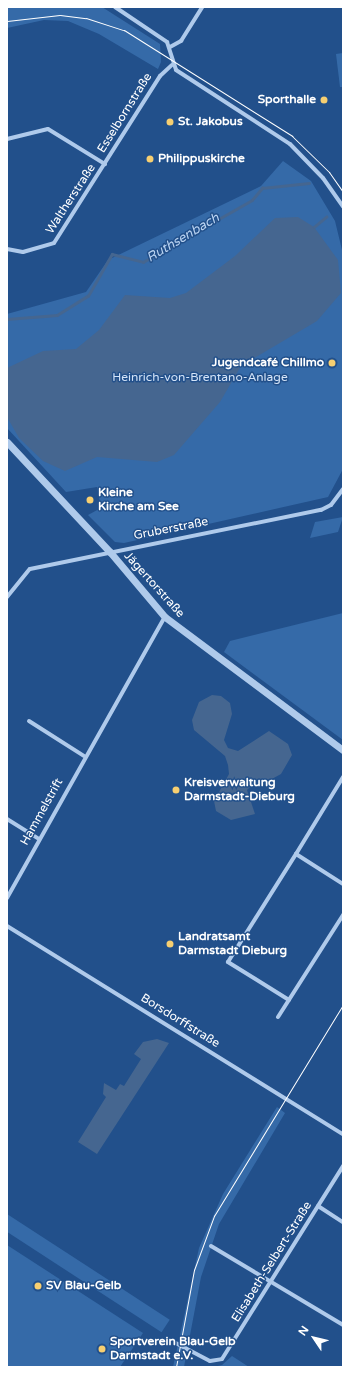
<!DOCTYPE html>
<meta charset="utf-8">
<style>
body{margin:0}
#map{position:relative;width:350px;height:1374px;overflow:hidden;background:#22508b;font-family:"Varela Round",sans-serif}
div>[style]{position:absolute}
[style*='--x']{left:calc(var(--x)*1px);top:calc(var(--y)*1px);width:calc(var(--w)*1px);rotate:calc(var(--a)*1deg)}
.green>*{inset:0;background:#356aa8;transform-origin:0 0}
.water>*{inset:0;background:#456690}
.stream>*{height:2.5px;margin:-1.25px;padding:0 1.25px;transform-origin:1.25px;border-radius:1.25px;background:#456690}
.minor>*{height:4px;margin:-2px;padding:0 2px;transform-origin:2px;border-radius:2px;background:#afcaeb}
.tertiary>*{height:7px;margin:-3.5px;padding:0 3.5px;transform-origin:3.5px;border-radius:3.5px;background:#afcaeb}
.tram>*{height:1px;margin:-0.5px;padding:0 0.5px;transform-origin:0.5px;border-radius:0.5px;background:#fff}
.dots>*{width:11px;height:11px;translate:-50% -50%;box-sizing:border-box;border:2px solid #22508b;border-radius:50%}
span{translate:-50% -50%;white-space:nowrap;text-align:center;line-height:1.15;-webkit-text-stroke:3px #22508b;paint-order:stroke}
.poi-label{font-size:12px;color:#fff;font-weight:700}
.right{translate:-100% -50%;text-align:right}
.left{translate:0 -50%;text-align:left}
.street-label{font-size:12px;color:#fff}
.park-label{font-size:12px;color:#d4e4f8}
.water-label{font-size:13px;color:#bbd4f2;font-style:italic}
.frame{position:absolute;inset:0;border:8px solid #fff;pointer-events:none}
.north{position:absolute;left:294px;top:1318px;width:40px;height:40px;-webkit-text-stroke:3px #22508b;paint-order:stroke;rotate:305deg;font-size:11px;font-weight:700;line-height:16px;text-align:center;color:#fff}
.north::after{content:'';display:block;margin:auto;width:14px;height:18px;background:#fff;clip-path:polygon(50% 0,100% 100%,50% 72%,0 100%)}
</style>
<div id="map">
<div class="green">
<i style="clip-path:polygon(7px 7px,102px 7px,160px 44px,161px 62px,158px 69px,99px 34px,68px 21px,44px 20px,7px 28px)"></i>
<i style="clip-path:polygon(343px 53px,343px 87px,340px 87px,336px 54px)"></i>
<i style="clip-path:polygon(283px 161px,311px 181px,335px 221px,343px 254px,343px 469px,328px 497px,124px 543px,115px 542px,88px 515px,101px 508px,97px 487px,66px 492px,7px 428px,7px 314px,86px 292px,108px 260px,261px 186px)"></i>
<i style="clip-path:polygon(343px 517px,338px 532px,310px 538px,315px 522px)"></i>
<i style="clip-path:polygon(343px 613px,343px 740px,224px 652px,230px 641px)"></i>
<i style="clip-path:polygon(277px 1107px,285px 1113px,219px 1224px,201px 1277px,184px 1367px,173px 1367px,199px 1248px,223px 1194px)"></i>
<i style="left:7px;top:1214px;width:194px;height:15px;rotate:33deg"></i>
<i style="clip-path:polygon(7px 1245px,143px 1333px,120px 1367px,7px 1367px)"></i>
<i style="clip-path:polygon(232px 1356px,249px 1367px,213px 1367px,222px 1365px)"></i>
</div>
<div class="water">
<i style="clip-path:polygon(298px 217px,314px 227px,338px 260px,341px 293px,317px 321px,241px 366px,220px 402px,174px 455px,157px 462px,97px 457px,65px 471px,43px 461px,19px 438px,7px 417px,7px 368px,43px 351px,76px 349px,99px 330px,125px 295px,170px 298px,186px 293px,235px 256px,275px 218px)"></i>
<i style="clip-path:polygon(212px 695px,221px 696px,230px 703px,232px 714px,224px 740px,228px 748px,238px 751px,269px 731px,288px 744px,292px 755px,281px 774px,270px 780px,258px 779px,247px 790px,255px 814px,231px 820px,216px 811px,214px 801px,229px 774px,228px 765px,225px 756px,194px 730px,192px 720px,199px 702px)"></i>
<i style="clip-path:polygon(157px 1039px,169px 1043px,97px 1154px,78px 1142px,106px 1097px,103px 1094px,104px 1083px,116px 1090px,120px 1084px,124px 1086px,141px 1059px,134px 1054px,143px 1042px)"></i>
</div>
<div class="stream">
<i style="--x:314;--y:227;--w:16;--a:-40"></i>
<i style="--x:7;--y:319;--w:50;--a:-4.6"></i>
<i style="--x:57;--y:315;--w:36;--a:-32"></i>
<i style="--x:88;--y:296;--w:48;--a:-60.3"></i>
<i style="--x:112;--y:254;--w:32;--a:14"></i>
<i style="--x:143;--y:262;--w:125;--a:-29.6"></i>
<i style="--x:252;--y:200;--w:16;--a:-50"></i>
<i style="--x:262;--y:188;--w:47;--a:-6.1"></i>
</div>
<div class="minor">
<i style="--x:115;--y:7;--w:63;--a:33.9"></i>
<i style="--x:167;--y:42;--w:29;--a:72"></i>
<i style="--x:176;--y:70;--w:136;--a:33"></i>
<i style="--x:290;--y:144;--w:47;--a:45.9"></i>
<i style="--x:323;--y:178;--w:35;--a:55"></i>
<i style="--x:170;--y:47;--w:13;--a:-29"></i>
<i style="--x:181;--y:41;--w:40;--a:-58"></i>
<i style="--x:7;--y:139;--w:42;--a:-13.7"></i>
<i style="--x:48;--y:129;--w:67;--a:31.6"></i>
<i style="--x:7;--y:249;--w:16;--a:11"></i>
<i style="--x:23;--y:252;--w:32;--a:-16"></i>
<i style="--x:54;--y:243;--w:198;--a:-57.6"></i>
<i style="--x:160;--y:76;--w:16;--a:-43"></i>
<i style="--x:7;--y:597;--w:36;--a:-51"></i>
<i style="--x:30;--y:569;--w:297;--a:-11.5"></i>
<i style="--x:321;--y:510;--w:11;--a:-27"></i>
<i style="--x:331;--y:505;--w:20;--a:-53"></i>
<i style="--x:29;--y:721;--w:65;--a:32.5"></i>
<i style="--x:7;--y:819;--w:38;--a:32"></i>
<i style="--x:296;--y:854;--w:90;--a:-58.6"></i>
<i style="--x:7;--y:898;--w:322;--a:-60.7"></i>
<i style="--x:7;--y:926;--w:395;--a:31.8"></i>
<i style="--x:289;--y:1000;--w:72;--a:-148.1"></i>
<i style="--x:228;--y:962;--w:128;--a:-57.8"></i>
<i style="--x:296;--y:854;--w:56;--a:32.6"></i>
<i style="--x:278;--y:1017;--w:121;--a:-57.5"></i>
<i style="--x:318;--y:1206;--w:30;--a:33"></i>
<i style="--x:211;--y:1246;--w:154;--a:30.9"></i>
<i style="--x:170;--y:1340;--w:45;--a:27.7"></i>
<i style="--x:210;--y:1361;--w:12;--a:-9"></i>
<i style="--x:222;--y:1359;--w:228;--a:-57.9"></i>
</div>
<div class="tertiary">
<i style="--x:7;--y:442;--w:151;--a:46.9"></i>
<i style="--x:110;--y:552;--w:85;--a:49.8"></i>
<i style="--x:165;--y:617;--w:222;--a:36.8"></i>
</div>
<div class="tram">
<i style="--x:7;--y:21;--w:53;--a:-6.5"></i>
<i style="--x:60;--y:15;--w:26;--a:7"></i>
<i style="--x:86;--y:18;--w:40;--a:18"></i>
<i style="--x:124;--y:30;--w:199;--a:32.2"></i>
<i style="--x:292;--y:136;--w:52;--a:44.2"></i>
<i style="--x:329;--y:172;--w:24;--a:55"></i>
<i style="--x:176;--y:1367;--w:99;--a:-79.5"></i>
<i style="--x:194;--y:1270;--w:58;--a:-69.7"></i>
<i style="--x:214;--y:1216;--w:247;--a:-58.6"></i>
</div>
<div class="dots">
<i style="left:324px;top:100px;background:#f7cf71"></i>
<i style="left:170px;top:122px;background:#f7cf71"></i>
<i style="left:150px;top:159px;background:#f7cf71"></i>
<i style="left:332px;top:363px;background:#f7cf71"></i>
<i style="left:90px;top:500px;background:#f7cf71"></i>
<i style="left:176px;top:790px;background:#f7cf71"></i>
<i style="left:170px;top:944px;background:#f7cf71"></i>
<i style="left:38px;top:1286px;background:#f7cf71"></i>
<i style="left:102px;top:1349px;background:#f7cf71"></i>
</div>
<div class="poi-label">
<span class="right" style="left:316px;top:100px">Sporthalle</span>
<span class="left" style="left:178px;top:122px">St. Jakobus</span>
<span class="left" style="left:158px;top:159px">Philippuskirche</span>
<span class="right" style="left:324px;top:363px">Jugendcafé Chillmo</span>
<span class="left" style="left:98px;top:500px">Kleine<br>Kirche am See</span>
<span class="left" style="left:184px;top:790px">Kreisverwaltung<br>Darmstadt-Dieburg</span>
<span class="left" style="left:178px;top:944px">Landratsamt<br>Darmstadt Dieburg</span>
<span class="left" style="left:46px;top:1286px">SV Blau-Gelb</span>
<span class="left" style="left:110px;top:1349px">Sportverein Blau-Gelb<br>Darmstadt e.V.</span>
</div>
<div class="street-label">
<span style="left:125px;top:113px;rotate:-58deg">Esselbornstraße</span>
<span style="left:71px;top:199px;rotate:-57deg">Waltherstraße</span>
<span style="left:171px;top:529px;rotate:-11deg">Gruberstraße</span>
<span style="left:154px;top:585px;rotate:48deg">Jägertorstraße</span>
<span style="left:42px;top:812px;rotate:-61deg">Hammelstrift</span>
<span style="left:180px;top:1021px;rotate:32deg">Borsdorffstraße</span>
<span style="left:272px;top:1262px;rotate:-58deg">Elisabeth-Selbert-Straße</span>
</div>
<div class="park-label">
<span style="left:200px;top:378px">Heinrich-von-Brentano-Anlage</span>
</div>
<div class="water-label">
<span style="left:183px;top:238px;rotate:-31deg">Ruthsenbach</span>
</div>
<div class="frame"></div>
<div class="north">N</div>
</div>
